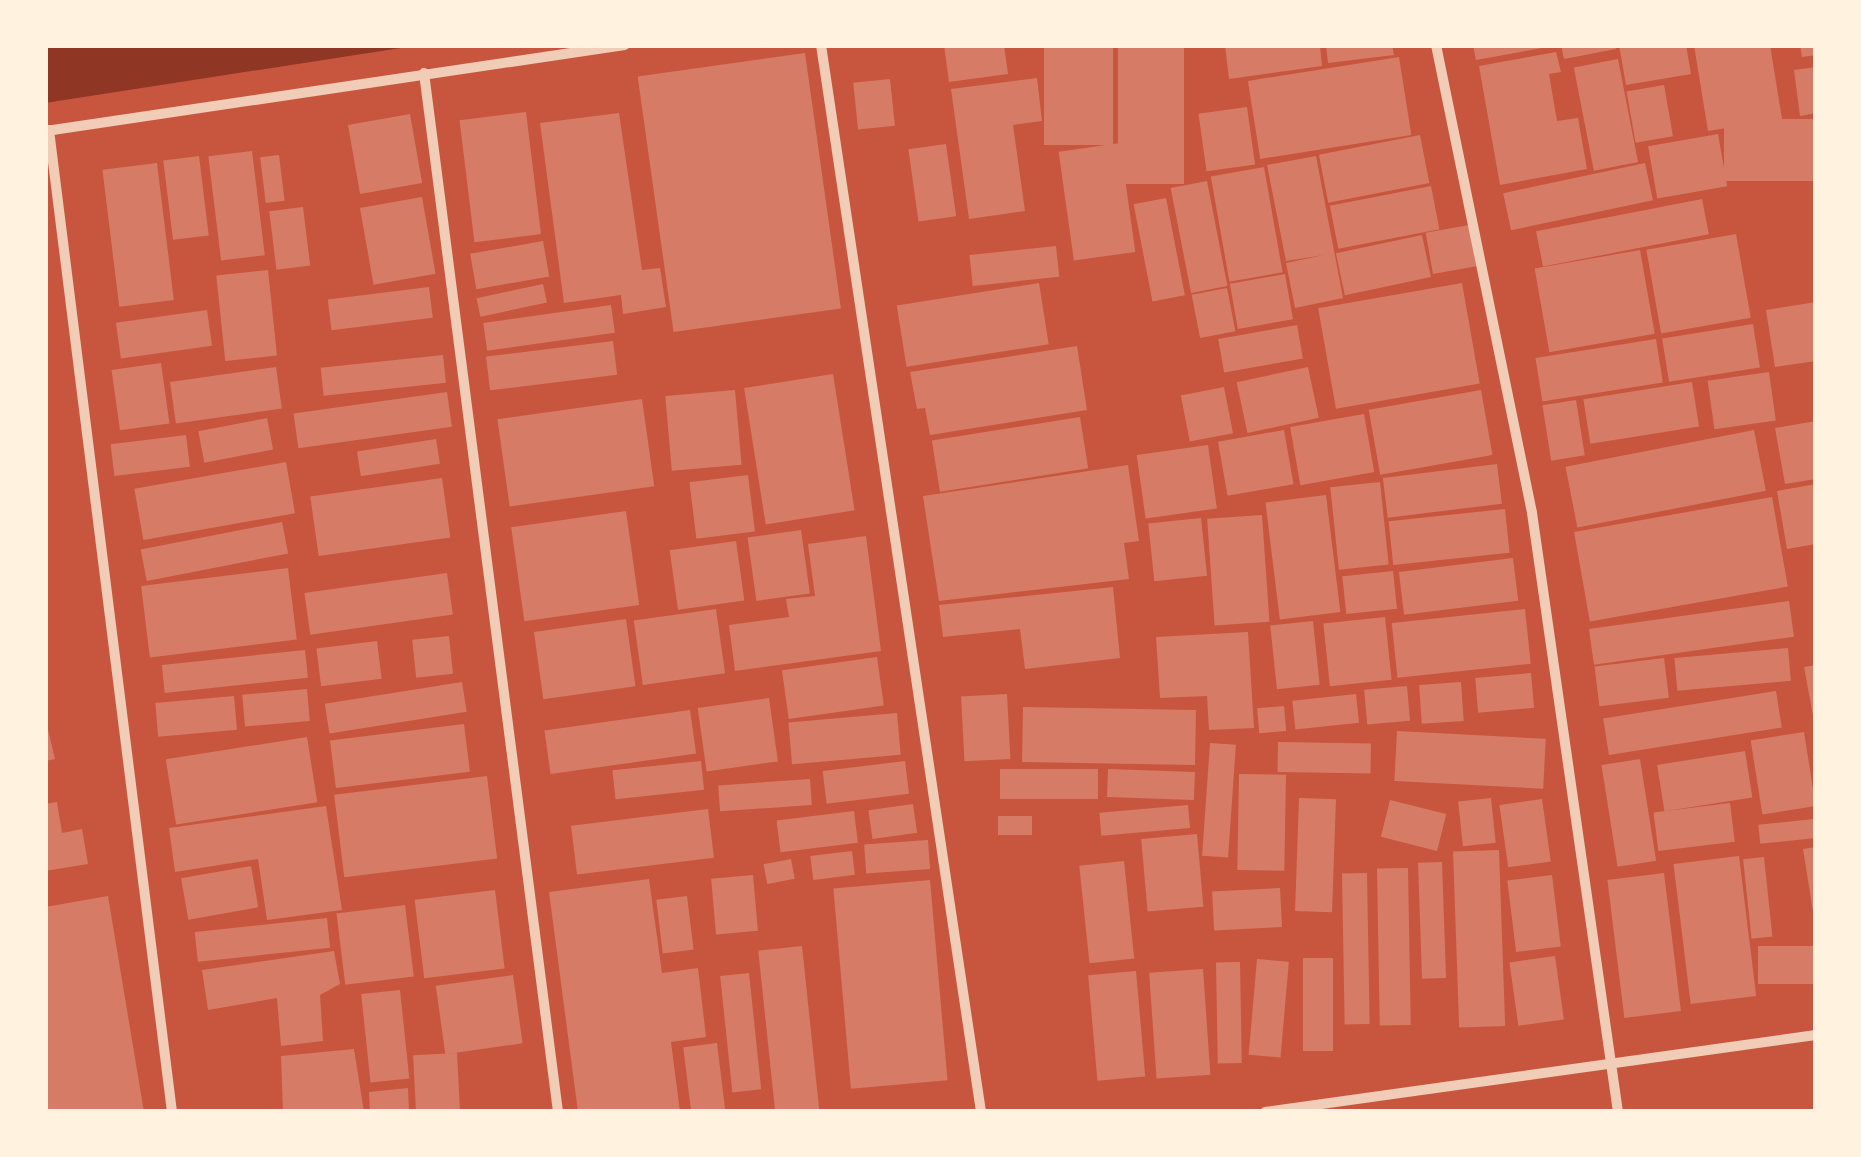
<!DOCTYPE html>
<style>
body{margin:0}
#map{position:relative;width:1861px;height:1157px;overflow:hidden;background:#c8553d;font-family:"PT Sans",sans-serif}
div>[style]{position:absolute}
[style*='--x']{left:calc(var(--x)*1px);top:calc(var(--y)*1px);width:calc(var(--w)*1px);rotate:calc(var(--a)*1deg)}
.water>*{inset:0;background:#8f3625}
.building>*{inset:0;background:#d67c66;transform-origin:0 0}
.minor>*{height:10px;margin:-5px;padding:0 5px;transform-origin:5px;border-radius:5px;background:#f1ccb7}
span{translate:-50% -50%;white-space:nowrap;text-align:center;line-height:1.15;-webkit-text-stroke:10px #fff3e0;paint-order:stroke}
.frame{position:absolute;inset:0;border:48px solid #fff3e0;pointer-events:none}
</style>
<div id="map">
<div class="water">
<i style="clip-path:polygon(45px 45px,420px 45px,45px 103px)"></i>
</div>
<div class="building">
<i style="clip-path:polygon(944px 45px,1004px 45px,1008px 74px,949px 82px)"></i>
<i style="left:1044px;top:45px;width:69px;height:100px"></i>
<i style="left:1118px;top:45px;width:66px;height:139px"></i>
<i style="clip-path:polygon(1225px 45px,1320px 45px,1322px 66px,1229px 79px)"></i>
<i style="clip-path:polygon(1326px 45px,1392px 45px,1394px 55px,1328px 63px)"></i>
<i style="clip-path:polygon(1473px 45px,1548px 45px,1548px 47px,1476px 60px)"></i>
<i style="clip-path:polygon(1561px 45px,1615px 45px,1616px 49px,1564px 59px)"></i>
<i style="clip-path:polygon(1619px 45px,1686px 45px,1691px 74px,1626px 85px)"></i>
<i style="clip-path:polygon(1694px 45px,1770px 45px,1782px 119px,1708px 131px)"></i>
<i style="clip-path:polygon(1800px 45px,1816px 45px,1816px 55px,1802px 57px)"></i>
<i style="clip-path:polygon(1556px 52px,1561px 72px,1549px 74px,1557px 121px,1578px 118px,1587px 169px,1500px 185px,1479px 66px)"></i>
<i style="left:805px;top:53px;width:258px;height:169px;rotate:82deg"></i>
<i style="left:1399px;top:57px;width:79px;height:153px;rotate:81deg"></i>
<i style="left:1618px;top:59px;width:105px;height:45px;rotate:79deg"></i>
<i style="clip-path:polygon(1816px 67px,1816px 113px,1800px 116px,1794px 70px)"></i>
<i style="clip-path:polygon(1037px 78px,1042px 121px,1013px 125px,1025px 211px,969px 219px,951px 89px)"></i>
<i style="left:890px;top:79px;width:47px;height:37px;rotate:84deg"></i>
<i style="left:1664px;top:85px;width:52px;height:38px;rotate:80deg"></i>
<i style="left:1247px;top:107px;width:58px;height:49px;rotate:82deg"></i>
<i style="left:526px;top:112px;width:123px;height:67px;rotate:83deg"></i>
<i style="clip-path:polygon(619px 113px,642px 270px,660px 268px,666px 307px,623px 314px,621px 295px,564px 303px,540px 123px)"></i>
<i style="left:410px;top:114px;width:70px;height:63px;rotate:80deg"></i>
<i style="left:1816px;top:119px;width:62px;height:92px;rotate:90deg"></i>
<i style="left:1718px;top:134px;width:53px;height:71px;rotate:80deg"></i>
<i style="left:1420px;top:135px;width:49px;height:103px;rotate:79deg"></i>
<i style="left:1120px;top:143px;width:110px;height:62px;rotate:82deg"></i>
<i style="left:946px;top:144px;width:73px;height:38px;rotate:82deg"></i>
<i style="left:252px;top:151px;width:105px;height:44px;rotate:83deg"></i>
<i style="left:279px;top:155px;width:46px;height:19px;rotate:83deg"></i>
<i style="left:199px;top:156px;width:80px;height:36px;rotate:83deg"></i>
<i style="clip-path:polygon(1316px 156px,1343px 298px,1295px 308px,1286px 263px,1324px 255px,1286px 261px,1267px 165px)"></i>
<i style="left:157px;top:163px;width:138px;height:55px;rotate:83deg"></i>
<i style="left:1645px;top:163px;width:38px;height:145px;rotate:78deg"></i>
<i style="left:1264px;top:167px;width:107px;height:54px;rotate:80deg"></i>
<i style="left:1207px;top:181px;width:107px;height:37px;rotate:79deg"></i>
<i style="left:1431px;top:186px;width:44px;height:103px;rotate:79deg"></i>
<i style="left:422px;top:197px;width:78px;height:63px;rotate:80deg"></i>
<i style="left:1166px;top:198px;width:99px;height:33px;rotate:79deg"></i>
<i style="left:1702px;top:199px;width:36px;height:169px;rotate:79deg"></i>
<i style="left:303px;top:207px;width:59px;height:34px;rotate:83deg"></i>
<i style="left:1469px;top:225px;width:42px;height:44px;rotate:80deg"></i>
<i style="left:1736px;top:234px;width:85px;height:91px;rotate:80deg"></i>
<i style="left:1422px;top:235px;width:43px;height:88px;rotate:78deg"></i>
<i style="left:543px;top:241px;width:36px;height:74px;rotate:80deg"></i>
<i style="left:1056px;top:246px;width:31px;height:87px;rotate:84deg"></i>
<i style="left:1640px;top:250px;width:85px;height:107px;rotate:80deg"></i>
<i style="left:268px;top:270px;width:86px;height:52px;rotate:84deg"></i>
<i style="left:1285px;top:274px;width:46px;height:56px;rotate:80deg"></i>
<i style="left:1039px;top:283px;width:62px;height:144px;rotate:81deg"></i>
<i style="left:1462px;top:283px;width:102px;height:146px;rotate:80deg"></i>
<i style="left:543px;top:284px;width:19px;height:68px;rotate:78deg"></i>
<i style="left:429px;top:287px;width:31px;height:102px;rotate:83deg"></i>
<i style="left:1227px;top:288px;width:44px;height:36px;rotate:79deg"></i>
<i style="clip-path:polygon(1816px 302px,1816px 361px,1775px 367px,1766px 310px)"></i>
<i style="left:611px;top:305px;width:28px;height:129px;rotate:82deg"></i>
<i style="left:207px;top:310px;width:36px;height:92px;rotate:82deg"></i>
<i style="left:1753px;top:324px;width:44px;height:92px;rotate:81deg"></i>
<i style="left:1297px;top:325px;width:34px;height:80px;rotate:80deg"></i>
<i style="left:1656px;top:339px;width:44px;height:122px;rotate:81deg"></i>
<i style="left:613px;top:341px;width:34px;height:128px;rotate:83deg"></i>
<i style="clip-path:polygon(1077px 346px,1087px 410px,930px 435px,925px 408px,917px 409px,910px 372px)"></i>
<i style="left:443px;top:355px;width:28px;height:123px;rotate:84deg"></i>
<i style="left:161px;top:363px;width:61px;height:50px;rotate:82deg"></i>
<i style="left:276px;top:367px;width:42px;height:107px;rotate:82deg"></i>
<i style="left:1308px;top:367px;width:52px;height:73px;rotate:78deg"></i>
<i style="left:1769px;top:372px;width:49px;height:62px;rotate:82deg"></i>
<i style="left:833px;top:374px;width:138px;height:90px;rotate:81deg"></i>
<i style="left:1692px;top:382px;width:45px;height:110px;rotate:81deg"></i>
<i style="left:1224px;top:387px;width:47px;height:44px;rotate:79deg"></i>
<i style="left:735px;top:390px;width:75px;height:70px;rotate:85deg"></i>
<i style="left:1481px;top:390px;width:66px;height:114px;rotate:80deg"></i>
<i style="left:447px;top:392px;width:35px;height:155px;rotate:82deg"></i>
<i style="left:642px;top:399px;width:88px;height:146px;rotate:82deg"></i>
<i style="left:1576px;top:400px;width:56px;height:34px;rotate:81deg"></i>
<i style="left:1364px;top:414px;width:59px;height:75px;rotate:80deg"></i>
<i style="left:1080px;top:417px;width:52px;height:150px;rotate:81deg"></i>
<i style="left:267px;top:418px;width:32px;height:70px;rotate:79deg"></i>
<i style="clip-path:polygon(1816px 421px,1816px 479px,1785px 484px,1775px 428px)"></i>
<i style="left:1284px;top:430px;width:55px;height:67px;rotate:80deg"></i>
<i style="left:1754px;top:430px;width:62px;height:192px;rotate:79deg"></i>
<i style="left:186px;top:435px;width:32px;height:76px;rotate:83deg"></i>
<i style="left:436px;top:439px;width:25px;height:80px;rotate:81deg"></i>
<i style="left:1208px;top:445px;width:64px;height:72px;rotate:82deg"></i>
<i style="left:286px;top:462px;width:52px;height:154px;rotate:80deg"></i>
<i style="left:1497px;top:464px;width:40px;height:115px;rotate:83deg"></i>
<i style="clip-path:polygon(1128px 465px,1139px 541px,1124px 543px,1129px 579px,939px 601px,923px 496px)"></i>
<i style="left:748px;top:475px;width:57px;height:59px;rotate:83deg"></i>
<i style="left:442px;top:478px;width:60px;height:133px;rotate:82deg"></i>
<i style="left:1380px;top:482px;width:83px;height:50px;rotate:84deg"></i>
<i style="clip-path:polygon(1816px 484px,1816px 544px,1787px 549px,1777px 491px)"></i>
<i style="left:1326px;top:495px;width:118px;height:61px;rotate:83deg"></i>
<i style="left:1772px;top:497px;width:91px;height:201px;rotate:80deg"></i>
<i style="left:1505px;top:509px;width:44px;height:117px;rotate:84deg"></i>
<i style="left:626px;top:511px;width:95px;height:116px;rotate:82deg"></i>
<i style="left:1262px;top:515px;width:107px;height:55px;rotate:86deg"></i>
<i style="left:1201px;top:518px;width:58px;height:53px;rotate:84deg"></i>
<i style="left:282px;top:522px;width:32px;height:144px;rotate:79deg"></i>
<i style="left:801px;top:530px;width:64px;height:54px;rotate:82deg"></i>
<i style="clip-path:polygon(866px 536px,881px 651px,735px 671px,729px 625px,789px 617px,786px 599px,815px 596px,808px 544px)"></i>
<i style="left:736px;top:541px;width:60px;height:67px;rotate:82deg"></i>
<i style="left:1513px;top:558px;width:43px;height:115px;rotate:83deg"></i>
<i style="left:288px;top:568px;width:72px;height:148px;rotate:83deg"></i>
<i style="left:1393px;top:571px;width:38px;height:51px;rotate:84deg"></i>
<i style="left:447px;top:573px;width:42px;height:144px;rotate:82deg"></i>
<i style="clip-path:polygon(1113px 587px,1120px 658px,1025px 669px,1020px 629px,943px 637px,939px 605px)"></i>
<i style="left:1789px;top:601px;width:36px;height:202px;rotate:82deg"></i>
<i style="left:716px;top:609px;width:65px;height:83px;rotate:82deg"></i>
<i style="left:1525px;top:609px;width:55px;height:134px;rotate:84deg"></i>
<i style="left:1385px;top:617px;width:63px;height:62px;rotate:84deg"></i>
<i style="left:626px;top:619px;width:68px;height:93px;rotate:82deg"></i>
<i style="left:1313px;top:621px;width:64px;height:43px;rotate:84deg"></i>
<i style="clip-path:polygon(1248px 632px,1254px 728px,1209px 730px,1207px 696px,1160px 698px,1156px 637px)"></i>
<i style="left:449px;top:636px;width:38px;height:37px;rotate:84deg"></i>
<i style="left:377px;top:641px;width:38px;height:61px;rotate:83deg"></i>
<i style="left:1788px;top:648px;width:33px;height:114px;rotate:85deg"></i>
<i style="left:305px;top:650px;width:28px;height:144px;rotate:84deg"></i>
<i style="left:877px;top:657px;width:49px;height:96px;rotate:82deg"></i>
<i style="left:1664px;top:658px;width:40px;height:70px;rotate:83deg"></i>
<i style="clip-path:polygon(1816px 665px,1816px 721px,1814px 721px,1804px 667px)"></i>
<i style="left:1531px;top:673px;width:35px;height:56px;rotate:85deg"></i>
<i style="left:462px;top:682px;width:30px;height:139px;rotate:81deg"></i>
<i style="left:1461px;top:682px;width:39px;height:42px;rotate:86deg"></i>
<i style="left:1407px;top:686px;width:35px;height:43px;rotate:85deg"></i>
<i style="left:307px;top:689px;width:32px;height:65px;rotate:85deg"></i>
<i style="left:1776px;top:691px;width:37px;height:175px;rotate:81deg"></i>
<i style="left:1007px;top:694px;width:65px;height:46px;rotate:87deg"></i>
<i style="left:1356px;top:694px;width:29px;height:64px;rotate:84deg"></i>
<i style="left:234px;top:696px;width:34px;height:79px;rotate:85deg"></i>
<i style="left:769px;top:698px;width:64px;height:72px;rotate:82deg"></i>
<i style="left:1284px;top:706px;width:25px;height:27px;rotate:85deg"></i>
<i style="left:1023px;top:707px;width:173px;height:55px;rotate:1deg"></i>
<i style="left:690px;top:710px;width:44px;height:147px;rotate:82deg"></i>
<i style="left:897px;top:713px;width:42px;height:109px;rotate:85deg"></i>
<i style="clip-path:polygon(45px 717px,55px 759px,45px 761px)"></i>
<i style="left:464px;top:724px;width:48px;height:135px;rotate:83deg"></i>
<i style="left:1397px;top:731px;width:149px;height:50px;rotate:3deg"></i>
<i style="left:1804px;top:732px;width:75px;height:54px;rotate:81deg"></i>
<i style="left:307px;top:737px;width:66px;height:143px;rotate:81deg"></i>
<i style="left:1278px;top:742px;width:93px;height:30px;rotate:1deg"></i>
<i style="left:1210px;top:743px;width:26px;height:113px;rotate:4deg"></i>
<i style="left:1745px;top:751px;width:47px;height:89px;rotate:81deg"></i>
<i style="left:1640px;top:759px;width:103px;height:39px;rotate:81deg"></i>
<i style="left:701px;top:761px;width:29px;height:89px;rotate:84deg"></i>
<i style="left:905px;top:761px;width:33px;height:83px;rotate:83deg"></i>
<i style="left:1000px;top:769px;width:98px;height:30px"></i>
<i style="left:1108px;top:769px;width:87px;height:28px;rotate:2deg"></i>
<i style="left:1239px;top:774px;width:47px;height:96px;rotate:1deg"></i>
<i style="left:487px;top:776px;width:83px;height:154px;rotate:83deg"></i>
<i style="left:810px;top:779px;width:26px;height:92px;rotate:86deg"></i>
<i style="left:1299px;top:798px;width:37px;height:113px;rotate:2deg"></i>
<i style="left:1491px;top:798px;width:45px;height:33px;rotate:84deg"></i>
<i style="left:1542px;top:799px;width:63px;height:43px;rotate:82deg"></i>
<i style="left:1390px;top:800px;width:58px;height:38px;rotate:14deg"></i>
<i style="clip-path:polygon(57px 802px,62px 833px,82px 829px,88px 864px,45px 871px,45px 804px)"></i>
<i style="left:1730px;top:803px;width:39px;height:77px;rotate:83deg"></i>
<i style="left:913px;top:804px;width:29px;height:45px;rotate:82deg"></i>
<i style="left:1188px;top:805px;width:23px;height:89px;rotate:85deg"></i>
<i style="clip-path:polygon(326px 806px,342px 910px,267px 920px,258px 859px,175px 872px,169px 828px)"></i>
<i style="left:708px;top:809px;width:49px;height:138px;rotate:83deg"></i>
<i style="left:854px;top:811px;width:32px;height:78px;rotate:83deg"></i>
<i style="left:1032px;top:816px;width:19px;height:34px;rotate:90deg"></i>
<i style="left:1814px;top:819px;width:19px;height:56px;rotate:84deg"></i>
<i style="left:1197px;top:834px;width:73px;height:56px;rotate:85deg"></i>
<i style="left:928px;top:840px;width:29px;height:64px;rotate:86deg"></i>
<i style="clip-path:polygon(1816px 847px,1816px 917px,1814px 918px,1803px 849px)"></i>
<i style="left:1499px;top:850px;width:176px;height:46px;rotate:88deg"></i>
<i style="left:852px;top:851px;width:24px;height:42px;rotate:83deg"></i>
<i style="left:1739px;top:856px;width:141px;height:66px;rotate:83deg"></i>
<i style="left:1764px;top:857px;width:80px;height:21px;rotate:84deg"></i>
<i style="left:791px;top:859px;width:20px;height:28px;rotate:79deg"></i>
<i style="left:1124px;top:861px;width:98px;height:45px;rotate:84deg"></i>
<i style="left:1442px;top:862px;width:116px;height:24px;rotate:88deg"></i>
<i style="left:251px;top:866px;width:42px;height:71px;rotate:80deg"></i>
<i style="left:1408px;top:868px;width:157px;height:31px;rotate:89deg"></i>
<i style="left:1367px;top:873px;width:151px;height:25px;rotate:89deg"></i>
<i style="left:1664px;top:873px;width:139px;height:57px;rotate:83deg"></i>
<i style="left:753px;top:875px;width:56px;height:42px;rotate:85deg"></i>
<i style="left:1552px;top:875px;width:72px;height:45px;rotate:83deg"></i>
<i style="clip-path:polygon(649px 879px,662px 973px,698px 968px,706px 1037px,671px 1042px,680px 1112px,578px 1112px,549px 892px)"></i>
<i style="left:930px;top:880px;width:201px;height:97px;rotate:85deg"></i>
<i style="left:1280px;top:888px;width:39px;height:68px;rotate:87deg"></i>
<i style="left:495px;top:890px;width:79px;height:81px;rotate:83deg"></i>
<i style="clip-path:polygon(108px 896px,144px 1112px,45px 1112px,45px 907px)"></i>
<i style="left:687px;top:896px;width:54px;height:31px;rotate:83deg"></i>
<i style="left:405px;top:905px;width:72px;height:69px;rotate:83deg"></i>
<i style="left:327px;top:918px;width:30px;height:133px;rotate:84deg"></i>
<i style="left:802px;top:946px;width:167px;height:44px;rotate:84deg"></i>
<i style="left:1816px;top:946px;width:38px;height:58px;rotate:90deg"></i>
<i style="clip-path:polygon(334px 951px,340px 984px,320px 995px,323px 1041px,281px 1046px,277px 998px,208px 1010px,202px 970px)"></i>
<i style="left:1555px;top:956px;width:64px;height:46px;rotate:82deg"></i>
<i style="left:1303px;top:958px;width:30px;height:93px"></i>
<i style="left:1257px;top:959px;width:32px;height:96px;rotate:5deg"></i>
<i style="left:1240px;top:962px;width:101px;height:24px;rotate:89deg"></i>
<i style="left:1203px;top:969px;width:106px;height:54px;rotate:86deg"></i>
<i style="left:1136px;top:971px;width:106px;height:48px;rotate:85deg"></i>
<i style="left:749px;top:973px;width:117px;height:29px;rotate:84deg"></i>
<i style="left:513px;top:975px;width:69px;height:78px;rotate:82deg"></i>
<i style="left:400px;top:990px;width:89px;height:39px;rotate:84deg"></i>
<i style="left:717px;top:1043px;width:70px;height:34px;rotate:83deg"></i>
<i style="clip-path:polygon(354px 1049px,364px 1112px,283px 1112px,281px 1056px)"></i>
<i style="left:457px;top:1053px;width:59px;height:44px;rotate:87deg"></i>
<i style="clip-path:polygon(408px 1088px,409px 1112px,370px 1112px,369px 1092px)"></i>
</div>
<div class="minor">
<i style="--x:821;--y:45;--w:1079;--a:81.47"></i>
<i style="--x:1436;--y:45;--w:478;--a:78.4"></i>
<i style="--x:1532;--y:513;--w:605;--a:81.83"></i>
<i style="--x:424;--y:73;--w:1048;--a:82.65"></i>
<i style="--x:49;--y:130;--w:990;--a:82.86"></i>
<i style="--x:46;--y:131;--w:585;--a:-8.45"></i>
<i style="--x:1265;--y:1112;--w:556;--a:-7.96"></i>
</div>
<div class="frame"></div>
</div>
